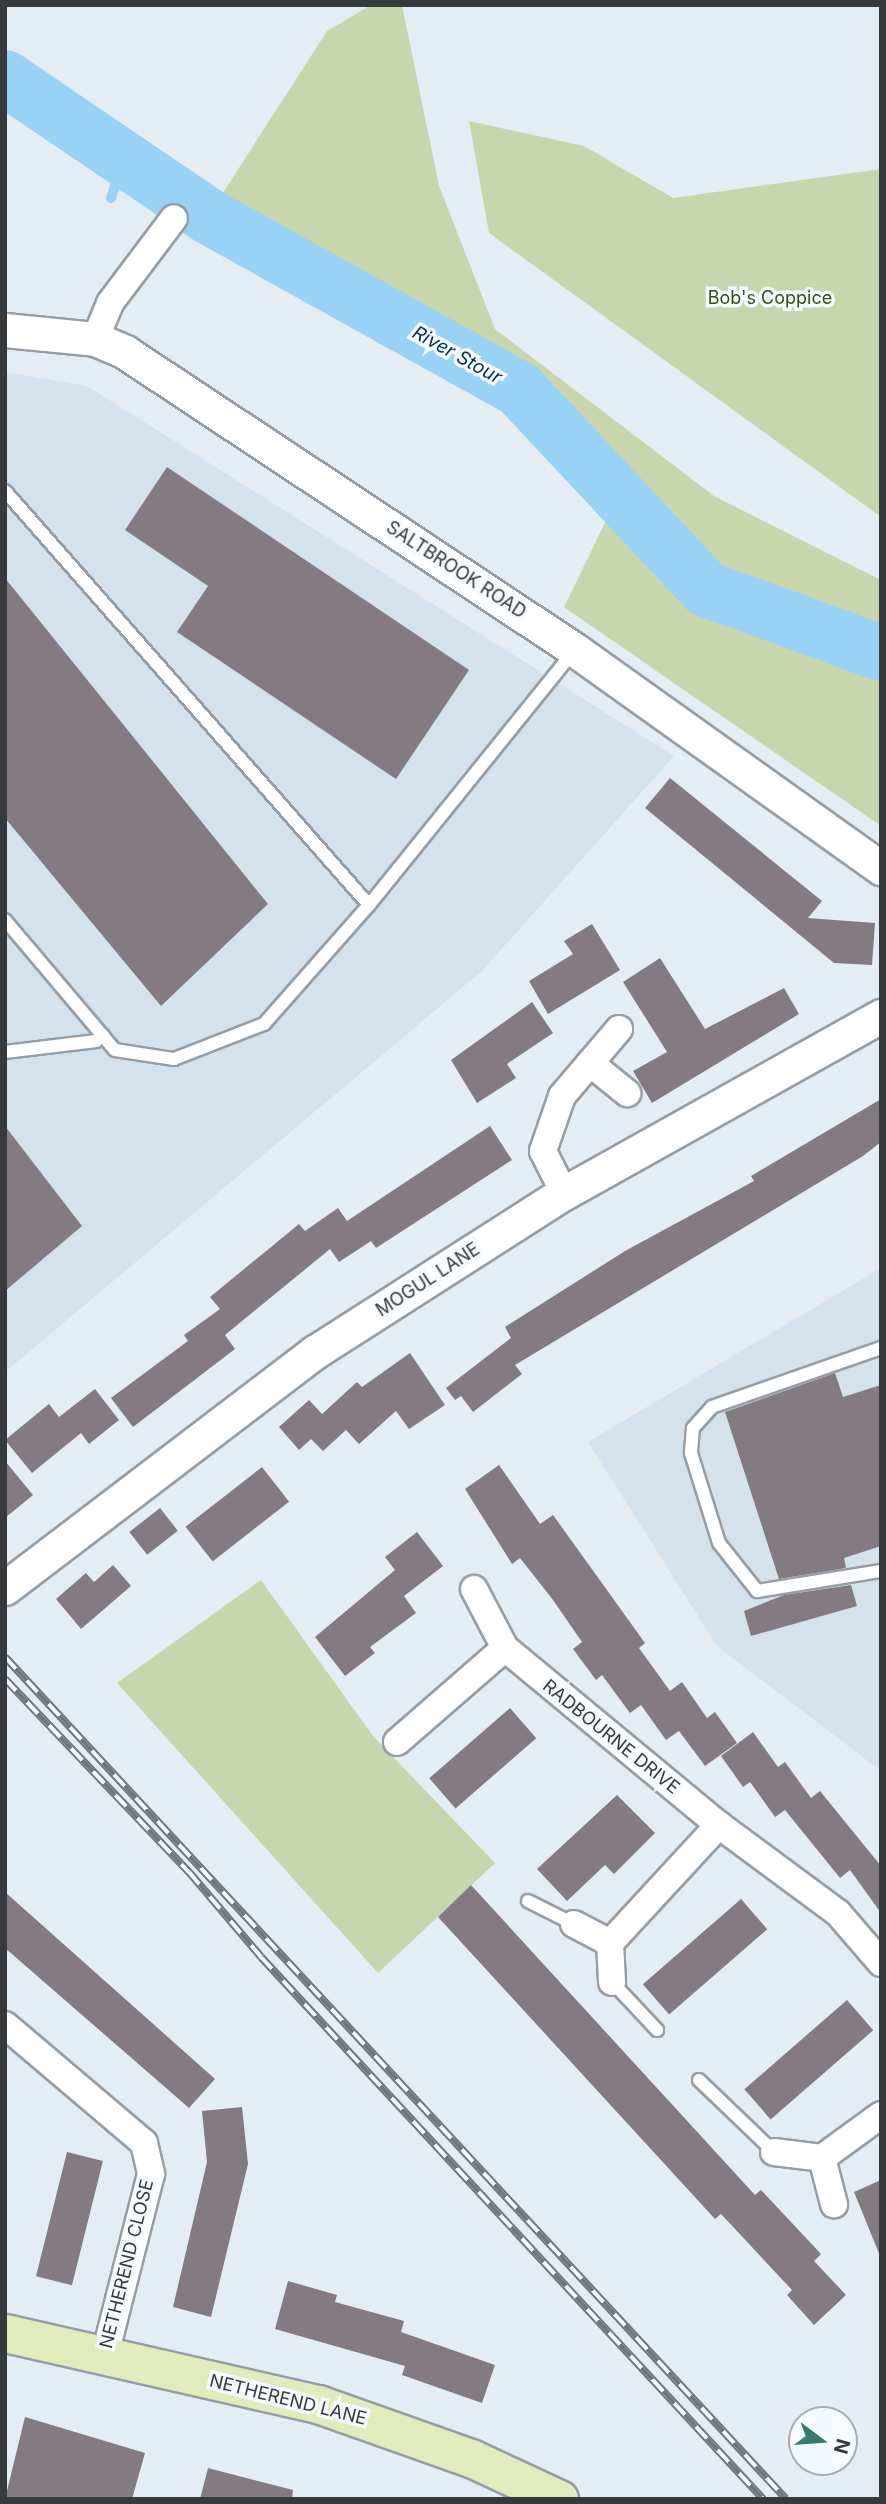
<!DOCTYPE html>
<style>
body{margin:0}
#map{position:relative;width:886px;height:2504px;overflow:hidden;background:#e5edf4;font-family:Inter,sans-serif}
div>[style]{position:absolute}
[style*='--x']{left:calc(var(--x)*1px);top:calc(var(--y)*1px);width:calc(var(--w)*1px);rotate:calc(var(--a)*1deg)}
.built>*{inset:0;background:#d3e2ed}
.green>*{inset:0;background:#c7d6ad}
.stream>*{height:10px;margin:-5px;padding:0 5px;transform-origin:5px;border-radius:5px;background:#99d2f5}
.river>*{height:56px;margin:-28px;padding:0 28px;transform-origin:28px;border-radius:28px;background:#99d2f5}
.building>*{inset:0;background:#837b81;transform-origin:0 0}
.roads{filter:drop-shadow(2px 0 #969da4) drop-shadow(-2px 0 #969da4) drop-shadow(0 2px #969da4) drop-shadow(0 -2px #969da4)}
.service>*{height:12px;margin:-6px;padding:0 6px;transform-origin:6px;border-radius:6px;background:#fff}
.minor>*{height:26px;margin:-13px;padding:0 13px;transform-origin:13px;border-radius:13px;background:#fff}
.tertiary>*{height:33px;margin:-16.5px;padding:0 16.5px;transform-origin:16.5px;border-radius:16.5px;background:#fff}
.secondary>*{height:37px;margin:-18.5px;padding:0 18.5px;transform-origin:18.5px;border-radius:18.5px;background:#e1ebbc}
.rail>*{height:8px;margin-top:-4px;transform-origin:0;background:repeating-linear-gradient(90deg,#f5fafe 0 16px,#71767a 0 32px);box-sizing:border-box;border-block:2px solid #71767a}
span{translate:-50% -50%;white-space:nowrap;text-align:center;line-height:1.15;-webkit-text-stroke:7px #f5fafe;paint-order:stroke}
.park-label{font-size:18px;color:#3b4c10}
.street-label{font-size:18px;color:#373a3d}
.water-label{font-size:19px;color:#02334a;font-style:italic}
.frame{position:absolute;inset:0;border:7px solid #373a3d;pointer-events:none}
.north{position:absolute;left:788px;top:2406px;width:70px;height:70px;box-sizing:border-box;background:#f5fafe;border:2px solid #a9adb1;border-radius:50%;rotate:106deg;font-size:19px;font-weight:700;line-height:28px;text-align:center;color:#373a3d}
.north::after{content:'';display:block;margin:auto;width:24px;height:32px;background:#377b6e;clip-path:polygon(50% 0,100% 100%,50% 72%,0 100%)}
</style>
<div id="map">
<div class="built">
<i style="clip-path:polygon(5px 372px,87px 386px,674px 756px,482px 971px,5px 1372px)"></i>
<i style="clip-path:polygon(881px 1268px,881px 1771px,717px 1646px,588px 1442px)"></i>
</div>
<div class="green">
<i style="clip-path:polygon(371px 5px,402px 5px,439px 186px,495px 329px,714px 496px,881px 580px,881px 826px,564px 607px,618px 496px,519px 389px,208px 216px,327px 31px)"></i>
<i style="clip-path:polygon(469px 121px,584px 146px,673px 198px,881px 169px,881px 517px,489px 233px)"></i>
<i style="clip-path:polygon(261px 1580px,373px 1736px,495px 1863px,378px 1973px,117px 1683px)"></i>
</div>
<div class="stream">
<i style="--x:111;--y:198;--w:41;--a:-71.6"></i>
</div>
<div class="river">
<i style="--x:5;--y:78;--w:245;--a:34.2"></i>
<i style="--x:208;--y:216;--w:356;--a:29.1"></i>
<i style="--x:519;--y:389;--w:274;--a:46.9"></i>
<i style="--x:706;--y:589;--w:186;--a:20.1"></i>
</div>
<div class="building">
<i style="clip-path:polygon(167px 467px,469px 670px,396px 779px,177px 632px,208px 586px,125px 530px)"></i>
<i style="clip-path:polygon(5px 578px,268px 904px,161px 1006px,5px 818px)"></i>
<i style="clip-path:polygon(670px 778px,822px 901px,808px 918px,875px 923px,872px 965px,834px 963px,645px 808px)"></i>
<i style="clip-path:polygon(592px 924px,620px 970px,548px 1014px,529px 981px,573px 954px,564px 941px)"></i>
<i style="clip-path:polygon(660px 958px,705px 1029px,784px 988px,799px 1014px,652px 1103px,633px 1071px,667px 1052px,623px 982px)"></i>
<i style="clip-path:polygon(532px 1002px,553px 1033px,507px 1064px,516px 1078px,477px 1103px,451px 1060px)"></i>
<i style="clip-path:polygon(881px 1099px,881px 1142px,863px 1156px,515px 1365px,522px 1374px,473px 1412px,461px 1396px,455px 1400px,446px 1388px,511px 1338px,505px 1327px,625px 1251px,754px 1181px,751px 1176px)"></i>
<i style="clip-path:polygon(5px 1126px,82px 1226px,5px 1291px)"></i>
<i style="clip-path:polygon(490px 1126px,512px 1160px,376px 1248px,371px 1241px,339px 1262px,330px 1249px,225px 1335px,235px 1349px,133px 1427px,111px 1398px,188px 1341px,184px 1335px,220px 1309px,210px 1297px,299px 1224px,305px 1231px,338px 1208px,347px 1221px)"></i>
<i style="clip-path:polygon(410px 1353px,445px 1405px,409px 1429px,396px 1411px,359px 1444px,346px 1430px,323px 1451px,311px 1439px,299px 1450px,279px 1427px,309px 1400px,322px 1414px,357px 1382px,362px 1387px)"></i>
<i style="clip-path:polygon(835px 1373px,843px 1397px,881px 1385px,881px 1546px,844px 1558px,846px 1568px,779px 1579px,725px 1412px)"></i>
<i style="clip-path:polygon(95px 1389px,119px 1420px,89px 1444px,81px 1433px,32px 1473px,5px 1440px,49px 1404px,59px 1417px)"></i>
<i style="clip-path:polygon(5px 1461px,33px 1495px,5px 1518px)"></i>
<i style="clip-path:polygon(499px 1465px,540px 1524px,553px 1515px,645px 1643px,639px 1648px,670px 1691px,682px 1682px,707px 1718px,715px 1712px,737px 1743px,705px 1766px,679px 1731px,666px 1740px,641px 1705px,630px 1713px,602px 1675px,596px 1680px,573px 1649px,582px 1642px,553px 1600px,520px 1558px,512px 1564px,465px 1489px)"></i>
<i style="left:262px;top:1467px;width:44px;height:97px;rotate:52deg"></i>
<i style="left:160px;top:1508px;width:29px;height:39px;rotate:52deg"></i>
<i style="clip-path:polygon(417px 1532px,443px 1566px,404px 1596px,416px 1613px,370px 1647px,375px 1653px,345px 1676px,315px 1637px,395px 1570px,385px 1557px)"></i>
<i style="clip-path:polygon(113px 1565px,131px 1586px,81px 1629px,56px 1599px,86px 1573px,94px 1582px)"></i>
<i style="clip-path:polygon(851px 1585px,857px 1606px,751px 1636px,744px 1611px,784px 1595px)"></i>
<i style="left:510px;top:1708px;width:40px;height:107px;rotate:49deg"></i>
<i style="clip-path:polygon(753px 1732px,778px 1767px,785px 1762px,811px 1798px,820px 1791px,881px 1866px,881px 1913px,850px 1870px,840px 1878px,785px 1810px,775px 1817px,750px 1782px,743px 1787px,721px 1756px)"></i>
<i style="clip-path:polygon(617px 1795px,655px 1833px,614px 1874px,605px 1865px,567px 1901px,537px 1869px)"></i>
<i style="clip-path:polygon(471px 1885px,755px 2195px,761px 2190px,821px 2254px,814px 2261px,846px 2295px,814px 2325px,787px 2295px,792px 2290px,721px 2214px,715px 2219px,438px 1917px)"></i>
<i style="clip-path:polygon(5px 1892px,215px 2079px,189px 2108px,5px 1948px)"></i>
<i style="left:741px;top:1899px;width:40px;height:130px;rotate:49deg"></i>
<i style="left:847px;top:2000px;width:40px;height:136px;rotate:49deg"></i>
<i style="clip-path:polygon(242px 2107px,248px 2164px,211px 2317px,173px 2307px,207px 2162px,202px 2111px)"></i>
<i style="left:67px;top:2152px;width:37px;height:128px;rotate:14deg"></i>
<i style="clip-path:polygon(881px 2180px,881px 2256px,880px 2256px,854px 2192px)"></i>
<i style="clip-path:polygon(288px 2281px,337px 2295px,335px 2302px,404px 2321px,401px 2332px,495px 2365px,482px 2403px,402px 2375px,405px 2366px,275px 2329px)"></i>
<i style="clip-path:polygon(25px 2417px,145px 2453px,132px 2499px,5px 2499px)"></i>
<i style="clip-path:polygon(208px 2468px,293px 2490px,292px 2499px,200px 2499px)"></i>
</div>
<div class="roads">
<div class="service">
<i style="--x:5;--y:491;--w:551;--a:48.68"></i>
<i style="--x:5;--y:920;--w:170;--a:49.8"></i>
<i style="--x:115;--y:1050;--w:60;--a:8.7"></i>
<i style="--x:174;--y:1059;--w:97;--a:-21.3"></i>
<i style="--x:264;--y:1024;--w:159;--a:-48.6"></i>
<i style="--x:369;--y:905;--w:328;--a:-51.1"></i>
<i style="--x:5;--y:1052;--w:92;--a:-6.9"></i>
<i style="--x:96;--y:1041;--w:9;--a:-41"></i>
<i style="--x:881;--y:1348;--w:179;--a:160.8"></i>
<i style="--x:712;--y:1407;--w:28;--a:132"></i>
<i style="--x:693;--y:1428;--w:25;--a:95"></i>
<i style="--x:691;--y:1453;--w:94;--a:72.7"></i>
<i style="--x:719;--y:1543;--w:61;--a:51.6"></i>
<i style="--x:757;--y:1591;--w:126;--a:-9.2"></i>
<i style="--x:528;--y:1901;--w:51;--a:26.6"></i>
<i style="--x:612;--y:1982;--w:66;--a:46.8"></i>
<i style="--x:699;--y:2080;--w:104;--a:43.8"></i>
</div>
<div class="minor">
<i style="--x:95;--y:339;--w:39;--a:-67"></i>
<i style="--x:110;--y:303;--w:106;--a:-53"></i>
<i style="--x:590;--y:1063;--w:48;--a:39"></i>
<i style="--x:564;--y:1193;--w:47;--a:-116.6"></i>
<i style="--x:543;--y:1151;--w:58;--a:-70.9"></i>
<i style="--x:562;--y:1096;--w:88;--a:-49.6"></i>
<i style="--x:474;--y:1589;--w:67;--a:62.3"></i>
<i style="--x:505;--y:1648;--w:278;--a:39.6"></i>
<i style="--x:719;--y:1825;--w:148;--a:36.5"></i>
<i style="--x:838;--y:1913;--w:66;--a:49.3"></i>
<i style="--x:397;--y:1742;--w:143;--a:-41"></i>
<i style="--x:574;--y:1924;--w:41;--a:27.8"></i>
<i style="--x:610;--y:1943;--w:39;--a:87"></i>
<i style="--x:610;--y:1943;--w:161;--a:-47.3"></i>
<i style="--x:5;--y:2025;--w:182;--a:40.3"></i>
<i style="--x:144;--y:2143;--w:32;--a:77"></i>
<i style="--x:151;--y:2174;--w:190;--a:104.3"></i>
<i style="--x:774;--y:2152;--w:48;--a:7.1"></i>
<i style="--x:822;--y:2158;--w:48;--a:75.4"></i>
<i style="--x:822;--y:2158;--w:73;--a:-36.1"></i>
</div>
<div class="tertiary">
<i style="--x:5;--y:330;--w:90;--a:5.7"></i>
<i style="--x:95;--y:339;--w:33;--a:23"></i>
<i style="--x:125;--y:352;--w:540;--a:33.51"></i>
<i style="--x:575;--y:650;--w:376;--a:35.5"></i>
<i style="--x:5;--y:1588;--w:390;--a:-37.3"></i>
<i style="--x:315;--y:1352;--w:295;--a:-32.6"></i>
<i style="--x:564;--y:1193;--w:363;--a:-29.2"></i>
</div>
<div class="secondary">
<i style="--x:5;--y:2333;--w:321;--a:12.8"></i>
<i style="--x:318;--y:2404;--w:164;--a:19.5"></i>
<i style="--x:473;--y:2459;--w:95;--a:24.9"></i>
</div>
</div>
<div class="rail">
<i style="--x:5;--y:1657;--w:1148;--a:47.15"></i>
<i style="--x:5;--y:1679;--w:267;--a:46.4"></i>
<i style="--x:189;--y:1872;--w:111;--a:49.7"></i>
<i style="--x:261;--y:1957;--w:739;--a:47.19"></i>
</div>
<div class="park-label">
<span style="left:770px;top:298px">Bob's Coppice</span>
</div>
<div class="street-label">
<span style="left:456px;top:570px;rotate:33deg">SALTBROOK ROAD</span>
<span style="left:428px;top:1280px;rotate:-33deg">MOGUL LANE</span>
<span style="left:611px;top:1737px;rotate:39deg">RADBOURNE DRIVE</span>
<span style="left:127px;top:2264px;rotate:-76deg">NETHEREND CLOSE</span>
<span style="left:288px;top:2400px;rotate:14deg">NETHEREND LANE</span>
</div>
<div class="water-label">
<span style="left:457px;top:355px;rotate:29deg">River Stour</span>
</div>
<div class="frame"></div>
<div class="north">N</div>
</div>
